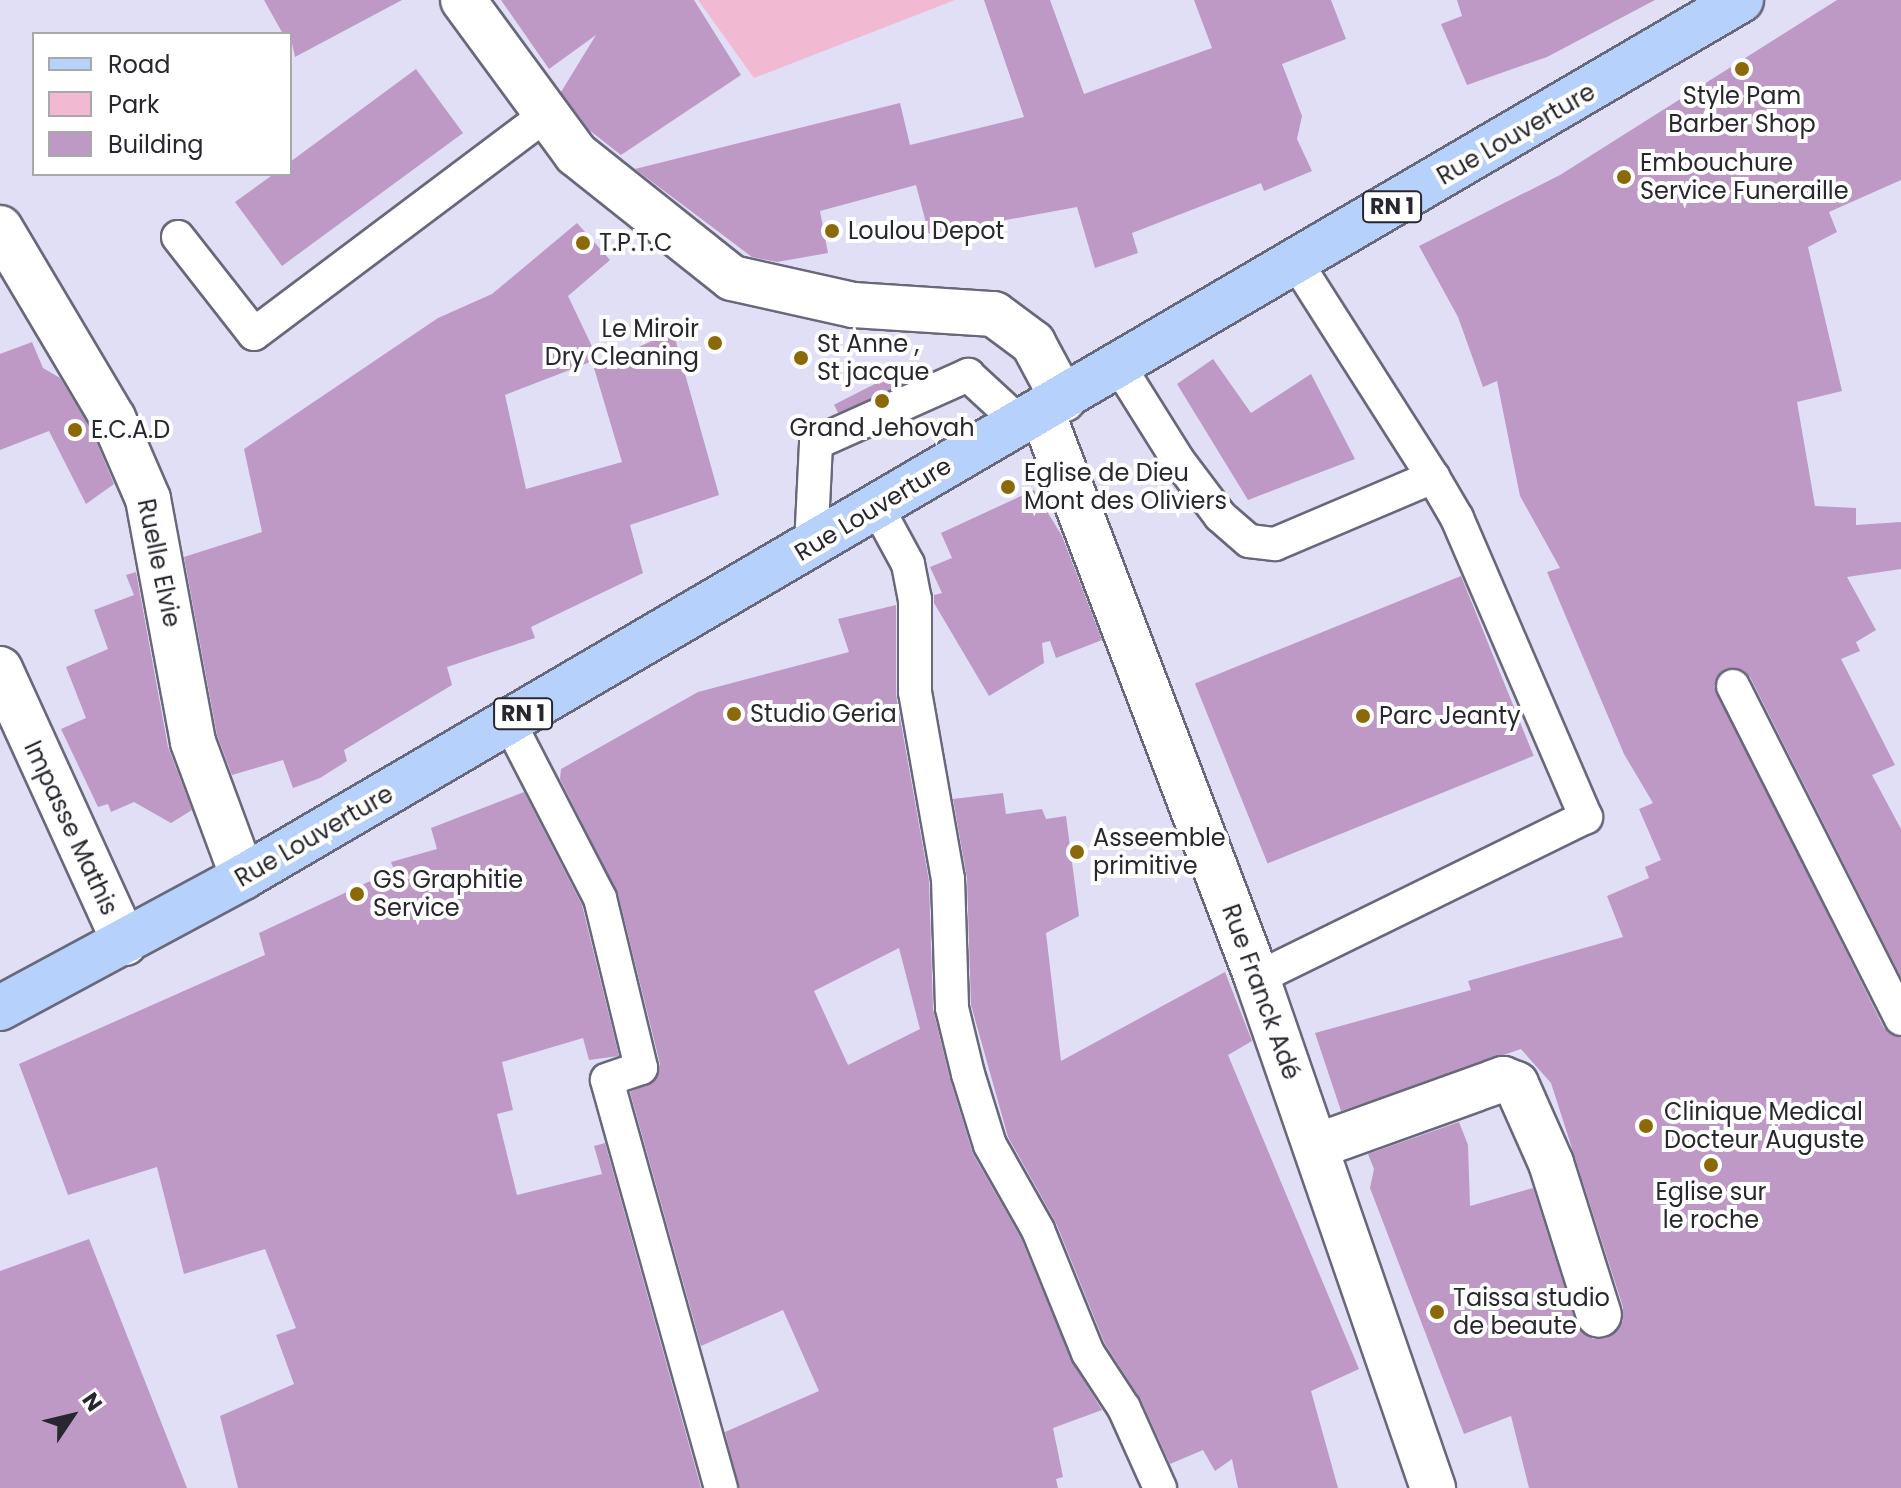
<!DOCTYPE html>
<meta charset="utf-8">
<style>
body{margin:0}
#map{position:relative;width:1901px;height:1488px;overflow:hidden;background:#e0dff5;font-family:Poppins,sans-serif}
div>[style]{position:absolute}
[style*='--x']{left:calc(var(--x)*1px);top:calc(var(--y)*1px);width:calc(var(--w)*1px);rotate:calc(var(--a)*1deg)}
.green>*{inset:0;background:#f2bad2}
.building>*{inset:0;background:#be99c6;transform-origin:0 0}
.roads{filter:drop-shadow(2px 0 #69687b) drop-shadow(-2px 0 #69687b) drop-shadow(0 2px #69687b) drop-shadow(0 -2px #69687b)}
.service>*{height:32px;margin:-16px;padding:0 16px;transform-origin:16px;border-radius:16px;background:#fff}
.minor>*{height:44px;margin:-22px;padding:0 22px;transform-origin:22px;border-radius:22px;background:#fff}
.primary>*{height:44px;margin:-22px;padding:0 22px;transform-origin:22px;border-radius:22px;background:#b5d1fc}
.dots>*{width:22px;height:22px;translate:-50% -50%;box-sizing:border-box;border:4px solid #fff;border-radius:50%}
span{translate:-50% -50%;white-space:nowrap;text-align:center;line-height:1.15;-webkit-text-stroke:8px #fff;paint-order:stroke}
.shield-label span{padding:2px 6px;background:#fff;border:2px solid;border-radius:6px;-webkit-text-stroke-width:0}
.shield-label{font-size:22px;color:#28272f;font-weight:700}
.poi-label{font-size:24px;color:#28272f}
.left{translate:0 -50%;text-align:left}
.right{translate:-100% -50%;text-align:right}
.street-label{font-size:24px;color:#28272f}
.legend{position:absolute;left:32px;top:32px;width:260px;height:144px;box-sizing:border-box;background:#fff;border:2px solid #a9a9ac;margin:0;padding:10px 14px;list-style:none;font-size:24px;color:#28272f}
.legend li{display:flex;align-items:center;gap:16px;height:40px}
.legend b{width:40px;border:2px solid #a9a9ac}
.north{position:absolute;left:32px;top:1376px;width:80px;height:80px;-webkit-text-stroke:6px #fff;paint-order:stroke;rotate:55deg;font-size:22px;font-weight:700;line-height:32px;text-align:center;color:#28272f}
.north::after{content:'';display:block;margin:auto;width:28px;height:36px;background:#28272f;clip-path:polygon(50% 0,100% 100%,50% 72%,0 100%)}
</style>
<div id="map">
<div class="green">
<i style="clip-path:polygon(698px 0,955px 0,754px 78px)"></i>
</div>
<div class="building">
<i style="clip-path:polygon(264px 0,402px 0,295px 57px,290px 34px,283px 34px)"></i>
<i style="clip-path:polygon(501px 0,694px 0,741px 75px,621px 155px,589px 130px,561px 92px,596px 35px,549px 69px)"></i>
<i style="clip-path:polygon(984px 0,1050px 0,1084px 94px,1212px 48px,1194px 0,1331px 0,1346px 39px,1282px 64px,1302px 116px,1297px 139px,1312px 171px,1264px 191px,1261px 183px,1132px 233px,1138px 253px,1095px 268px,1077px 207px,929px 234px,916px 185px,820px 211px,828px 253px,777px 262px,752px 257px,635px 169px,900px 103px,910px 145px,1024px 117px)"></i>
<i style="clip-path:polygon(1457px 0,1655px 0,1547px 57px,1467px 85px,1441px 24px,1462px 16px)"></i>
<i style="clip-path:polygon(1837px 0,1901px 0,1901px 180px,1829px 212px,1837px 232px,1808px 247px,1842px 391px,1797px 402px,1815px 506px,1856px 508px,1856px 525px,1901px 522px,1901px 569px,1847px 577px,1876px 630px,1856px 642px,1860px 651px,1841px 659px,1895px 765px,1872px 775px,1901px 829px,1901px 977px,1750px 677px,1743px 670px,1725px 669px,1714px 686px,1884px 1028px,1901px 1038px,1901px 1488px,1529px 1488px,1511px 1416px,1464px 1434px,1370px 1188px,1374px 1169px,1368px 1154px,1459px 1122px,1468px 1145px,1470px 1206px,1533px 1188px,1576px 1323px,1593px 1339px,1607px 1338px,1623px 1321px,1623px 1307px,1551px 1083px,1521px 1049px,1341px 1111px,1315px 1033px,1471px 990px,1468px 981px,1623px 937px,1607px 896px,1649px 878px,1645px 867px,1661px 860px,1639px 809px,1653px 803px,1624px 754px,1547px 572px,1560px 568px,1520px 496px,1497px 381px,1483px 387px,1458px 317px,1419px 246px,1560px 175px)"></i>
<i style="clip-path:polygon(416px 69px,463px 133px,282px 266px,235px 202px,274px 174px,290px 174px,290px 162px)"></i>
<i style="clip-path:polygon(577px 223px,610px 260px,568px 296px,598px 359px,505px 395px,526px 489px,622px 462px,594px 368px,673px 331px,719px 495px,630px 525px,643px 573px,531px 627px,535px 638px,447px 667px,452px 685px,344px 750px,347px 761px,320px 778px,293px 788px,283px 760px,232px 775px,217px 735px,184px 557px,262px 532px,244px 449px,438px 318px,492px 294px)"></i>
<i style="clip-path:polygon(32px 342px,43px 368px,60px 378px,91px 429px,114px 484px,86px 504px,49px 431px,0 450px,0 354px)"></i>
<i style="clip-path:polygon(1213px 359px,1251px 413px,1311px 374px,1355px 459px,1248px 500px,1177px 384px)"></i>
<i style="left:916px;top:363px;width:13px;height:92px;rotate:63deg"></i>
<i style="clip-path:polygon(1034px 490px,1062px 536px,1102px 640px,1056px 658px,1050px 641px,1042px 643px,1044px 663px,989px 696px,934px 603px,934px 595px,942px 593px,930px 567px,952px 558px,941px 533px)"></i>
<i style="clip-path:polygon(136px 572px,168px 747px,192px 810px,171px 823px,134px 802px,111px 812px,108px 804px,98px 807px,61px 729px,86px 718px,66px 667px,108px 649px,94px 610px,134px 595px,126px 575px)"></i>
<i style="left:1461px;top:576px;width:194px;height:287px;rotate:68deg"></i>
<i style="clip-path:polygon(evenodd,896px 605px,896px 695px,929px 881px,933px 1009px,950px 1079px,973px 1154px,1021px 1238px,1071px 1360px,1102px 1410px,1053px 1428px,1063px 1477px,1056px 1479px,1058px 1488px,739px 1488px,725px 1432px,819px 1391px,783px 1310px,701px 1346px,630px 1092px,654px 1081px,660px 1064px,618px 894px,560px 779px,561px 769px,698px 692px,849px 652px,838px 619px,896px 605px,899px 948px,920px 1029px,848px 1065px,814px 991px,899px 948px)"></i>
<i style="clip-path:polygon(524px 792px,582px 905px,619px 1056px,589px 1060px,583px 1038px,502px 1062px,513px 1110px,497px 1114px,517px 1195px,602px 1174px,594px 1146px,605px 1143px,701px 1488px,238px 1488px,220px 1416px,294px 1384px,276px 1335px,296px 1328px,265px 1249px,184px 1274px,157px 1167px,68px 1195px,19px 1064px,265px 955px,259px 933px,394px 870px,391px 862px,437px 849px,431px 828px)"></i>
<i style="clip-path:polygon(1003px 793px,1006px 814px,1042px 809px,1046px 819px,1066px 816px,1079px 916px,1046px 933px,1061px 1061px,1225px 972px,1252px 1041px,1228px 1055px,1359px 1369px,1311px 1391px,1338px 1488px,1238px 1488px,1232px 1459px,1215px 1471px,1203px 1450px,1170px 1464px,1141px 1400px,1105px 1344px,1056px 1223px,1008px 1137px,971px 1005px,967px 878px,953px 799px)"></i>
<i style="clip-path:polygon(89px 1239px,187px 1488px,0 1488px,0 1271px)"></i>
</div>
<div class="roads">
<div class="service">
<i style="--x:178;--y:237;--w:123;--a:51.9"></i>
<i style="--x:254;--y:334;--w:361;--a:-36.9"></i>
<i style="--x:1296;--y:262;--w:255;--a:57.5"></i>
<i style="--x:1119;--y:366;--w:111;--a:57.9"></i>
<i style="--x:1178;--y:460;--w:70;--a:53.1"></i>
<i style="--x:1220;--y:516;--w:38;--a:41"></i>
<i style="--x:1249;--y:541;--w:26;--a:7"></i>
<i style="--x:1275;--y:544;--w:172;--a:-23"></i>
<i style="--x:1433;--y:477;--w:48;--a:59.7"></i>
<i style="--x:1457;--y:518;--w:326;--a:66.7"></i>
<i style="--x:1586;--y:817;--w:366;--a:153.9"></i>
<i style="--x:877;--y:507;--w:65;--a:61.5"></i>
<i style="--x:908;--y:564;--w:36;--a:79"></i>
<i style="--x:915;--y:599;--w:93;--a:90"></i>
<i style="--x:915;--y:692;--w:190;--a:80"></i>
<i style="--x:948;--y:879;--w:129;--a:88.2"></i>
<i style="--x:952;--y:1008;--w:68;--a:76.4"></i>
<i style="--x:968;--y:1074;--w:74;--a:72.8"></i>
<i style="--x:990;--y:1145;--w:98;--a:60.5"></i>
<i style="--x:1038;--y:1230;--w:133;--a:67.9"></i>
<i style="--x:1088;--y:1353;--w:66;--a:56.8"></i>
<i style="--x:1124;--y:1408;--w:88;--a:65.8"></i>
<i style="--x:811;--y:546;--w:103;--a:-87.2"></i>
<i style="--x:816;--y:443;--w:167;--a:-24.1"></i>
<i style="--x:968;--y:375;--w:69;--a:42.7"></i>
<i style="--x:1733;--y:686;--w:373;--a:63.2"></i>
<i style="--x:509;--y:722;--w:198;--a:62.7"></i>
<i style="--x:600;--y:898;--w:175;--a:76.4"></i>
<i style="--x:641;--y:1068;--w:36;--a:161"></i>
<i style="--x:607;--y:1080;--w:424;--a:74.4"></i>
</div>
<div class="minor">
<i style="--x:463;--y:0;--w:191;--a:53.7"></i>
<i style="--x:576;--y:154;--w:199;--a:38.5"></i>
<i style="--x:732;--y:278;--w:124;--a:12.6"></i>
<i style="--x:853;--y:305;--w:141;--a:3.7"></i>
<i style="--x:994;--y:314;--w:49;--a:36.6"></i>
<i style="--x:1033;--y:343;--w:64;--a:61.8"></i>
<i style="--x:0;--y:228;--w:221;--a:59.3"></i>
<i style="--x:113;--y:418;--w:88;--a:66.6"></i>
<i style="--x:148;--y:499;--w:247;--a:79.5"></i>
<i style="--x:193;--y:742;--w:144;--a:69.7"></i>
<i style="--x:1042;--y:412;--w:605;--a:69.2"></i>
<i style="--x:1257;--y:978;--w:540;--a:70.96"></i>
<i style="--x:0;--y:669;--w:301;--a:65.5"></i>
<i style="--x:1317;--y:1146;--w:198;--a:-19.8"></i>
<i style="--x:1503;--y:1079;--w:14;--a:21"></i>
<i style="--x:1516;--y:1084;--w:86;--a:66.1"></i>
<i style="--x:1551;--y:1163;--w:159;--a:72.5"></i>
</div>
<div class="primary">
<i style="--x:0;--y:1008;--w:276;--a:-28.3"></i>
<i style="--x:243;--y:877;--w:1736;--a:-30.35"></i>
</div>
</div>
<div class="dots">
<i style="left:1742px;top:69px;background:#8b6808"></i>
<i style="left:1624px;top:177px;background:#8b6808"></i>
<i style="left:832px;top:231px;background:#8b6808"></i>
<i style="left:583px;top:243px;background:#8b6808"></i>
<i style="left:715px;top:343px;background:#8b6808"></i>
<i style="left:801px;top:358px;background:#8b6808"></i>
<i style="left:882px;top:401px;background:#8b6808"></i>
<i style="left:75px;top:430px;background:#8b6808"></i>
<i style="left:1008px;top:487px;background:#8b6808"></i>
<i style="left:734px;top:714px;background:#8b6808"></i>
<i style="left:1363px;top:716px;background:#8b6808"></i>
<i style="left:1077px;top:852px;background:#8b6808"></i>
<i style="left:357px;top:894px;background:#8b6808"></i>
<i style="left:1646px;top:1126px;background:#8b6808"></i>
<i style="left:1711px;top:1165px;background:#8b6808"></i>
<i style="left:1437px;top:1312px;background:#8b6808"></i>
</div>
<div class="shield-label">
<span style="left:1392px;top:207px">RN 1</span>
<span style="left:523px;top:714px">RN 1</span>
</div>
<div class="poi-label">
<span style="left:1742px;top:110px">Style Pam<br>Barber Shop</span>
<span class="left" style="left:1640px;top:177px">Embouchure<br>Service Funeraille</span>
<span class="left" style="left:848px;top:231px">Loulou Depot</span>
<span class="left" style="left:599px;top:243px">T.P.T.C</span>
<span class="right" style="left:699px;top:343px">Le Miroir<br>Dry Cleaning</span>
<span class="left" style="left:817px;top:358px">St Anne ,<br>St jacque</span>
<span style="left:882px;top:428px">Grand Jehovah</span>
<span class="left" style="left:91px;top:430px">E.C.A.D</span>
<span class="left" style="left:1024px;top:487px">Eglise de Dieu<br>Mont des Oliviers</span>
<span class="left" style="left:750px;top:714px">Studio Geria</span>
<span class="left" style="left:1379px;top:716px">Parc Jeanty</span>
<span class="left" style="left:1093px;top:852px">Asseemble<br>primitive</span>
<span class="left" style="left:373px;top:894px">GS Graphitie<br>Service</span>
<span class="left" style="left:1664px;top:1126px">Clinique Medical<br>Docteur Auguste</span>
<span style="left:1711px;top:1206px">Eglise sur<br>le roche</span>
<span class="left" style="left:1453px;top:1312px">Taissa studio<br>de beaute</span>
</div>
<div class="street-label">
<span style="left:1516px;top:134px;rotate:-30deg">Rue Louverture</span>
<span style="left:873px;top:509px;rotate:-31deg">Rue Louverture</span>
<span style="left:159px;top:563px;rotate:78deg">Ruelle Elvie</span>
<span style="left:71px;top:828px;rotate:65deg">Impasse Mathis</span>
<span style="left:314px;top:836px;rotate:-30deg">Rue Louverture</span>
<span style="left:1261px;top:992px;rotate:70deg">Rue Franck Adé</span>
</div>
<ul class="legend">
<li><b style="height:10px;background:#b5d1fc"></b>Road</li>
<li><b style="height:22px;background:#f2bad2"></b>Park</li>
<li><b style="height:22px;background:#be99c6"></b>Building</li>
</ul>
<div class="north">N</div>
</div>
